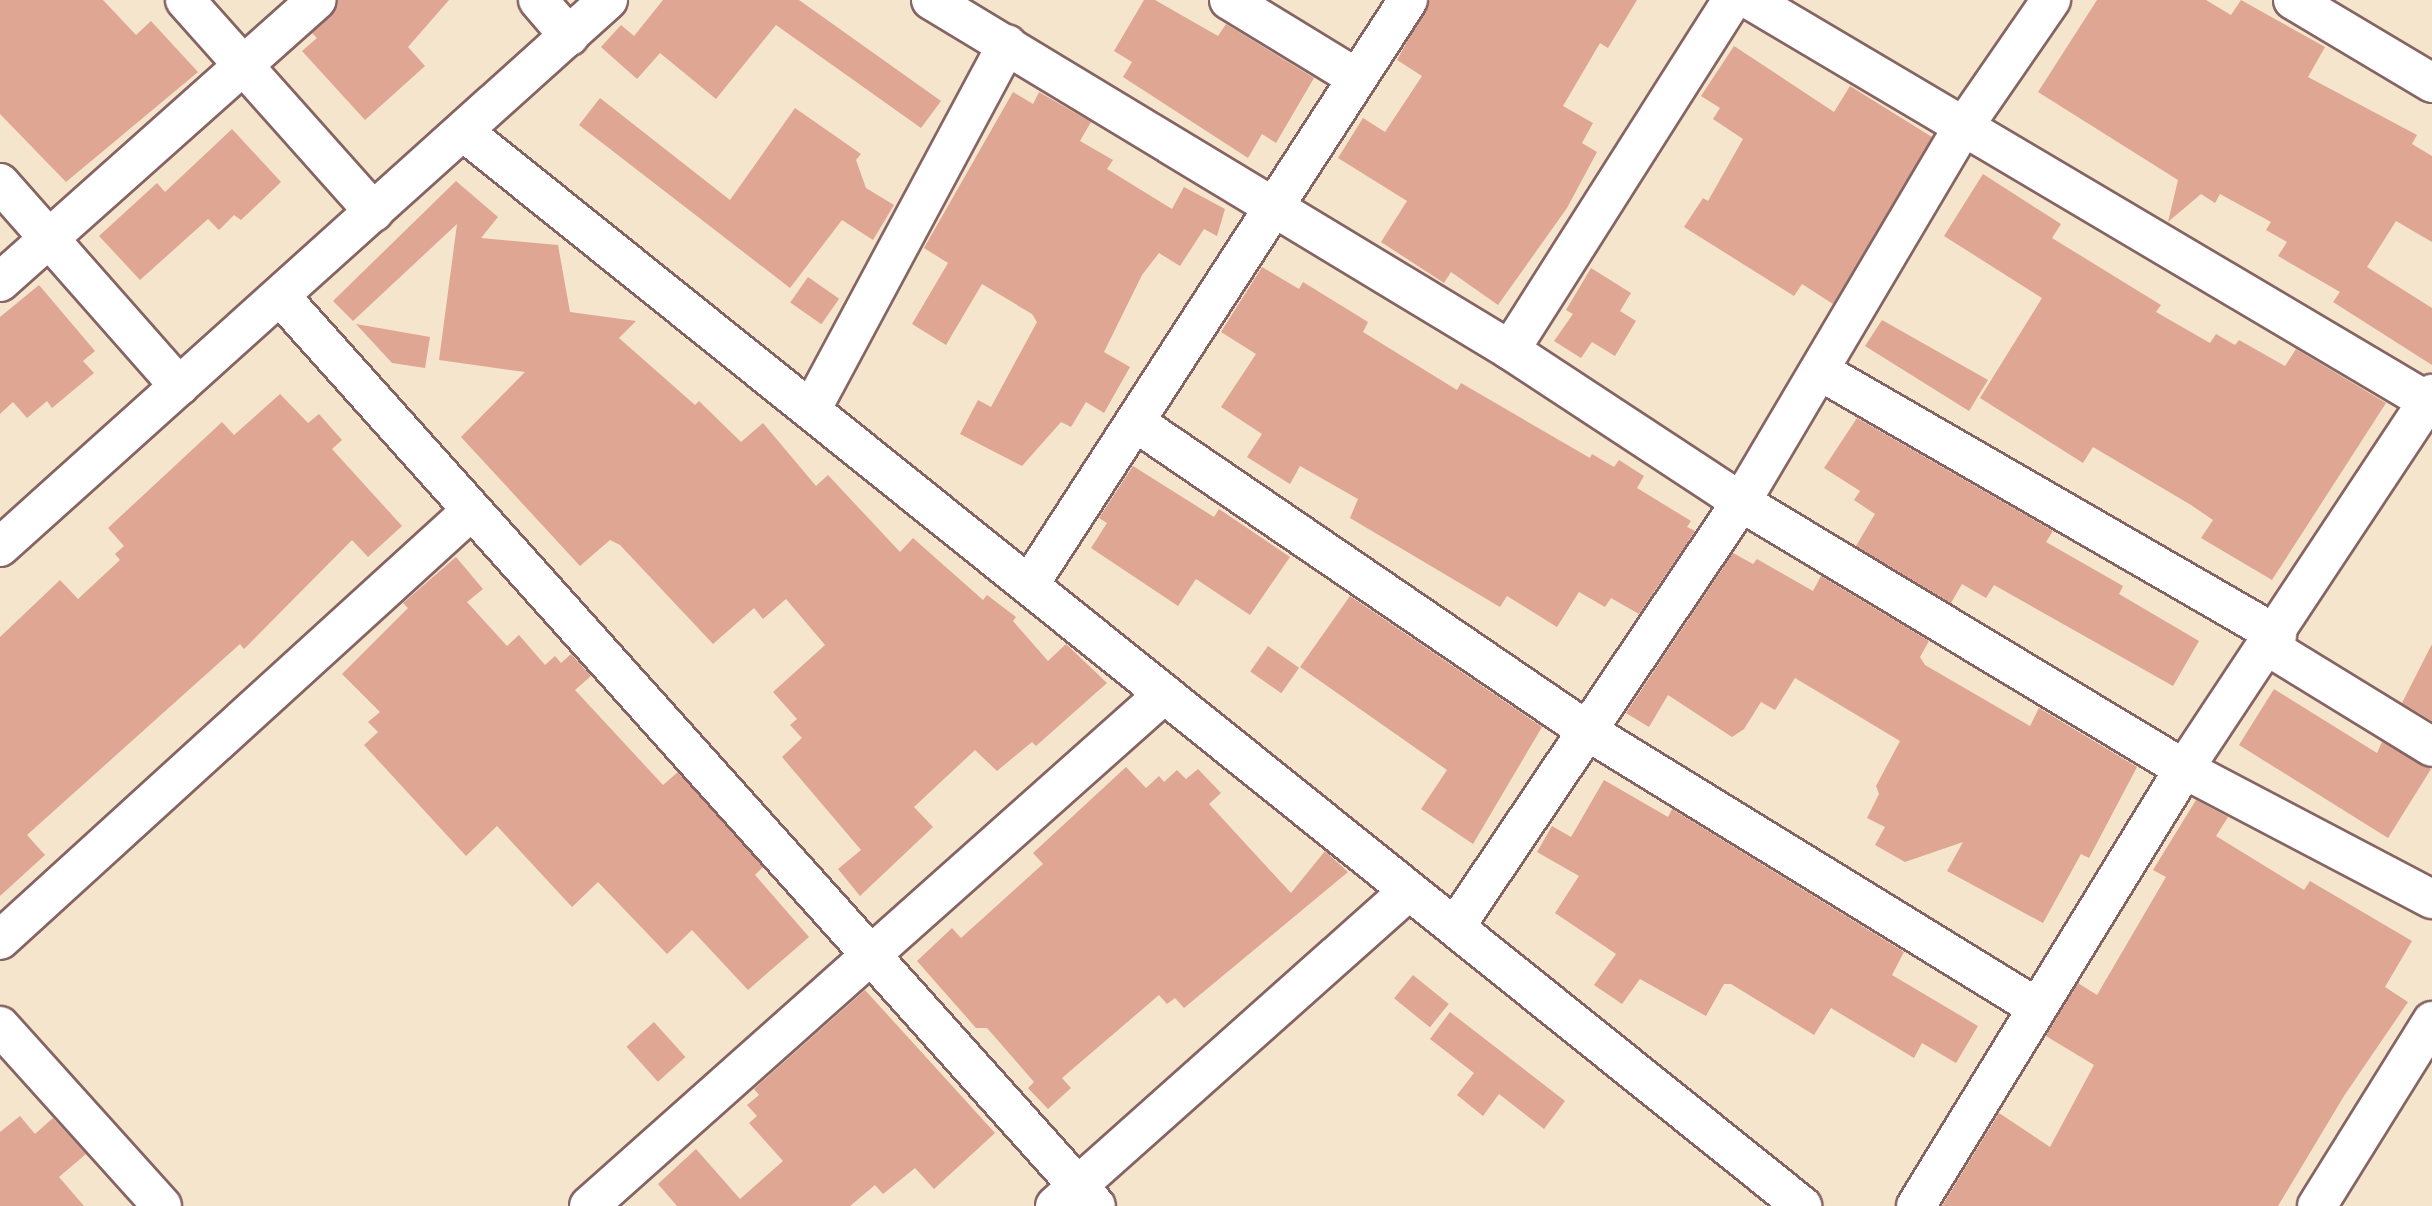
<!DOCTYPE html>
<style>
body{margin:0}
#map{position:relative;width:2432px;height:1206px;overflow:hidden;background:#f5e5cc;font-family:"Balsamiq Sans",sans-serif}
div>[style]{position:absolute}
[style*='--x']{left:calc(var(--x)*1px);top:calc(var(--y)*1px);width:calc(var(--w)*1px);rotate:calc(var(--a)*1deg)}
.building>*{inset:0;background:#dfa694;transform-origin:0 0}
.roads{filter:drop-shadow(2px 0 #866463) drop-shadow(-2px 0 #866463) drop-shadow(0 2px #866463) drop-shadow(0 -2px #866463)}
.street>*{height:38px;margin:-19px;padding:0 19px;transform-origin:19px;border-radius:19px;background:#fff}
span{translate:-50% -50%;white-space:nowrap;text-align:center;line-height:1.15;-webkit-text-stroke:6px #fbf7ec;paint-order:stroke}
</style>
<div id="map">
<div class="building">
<i style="clip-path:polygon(0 0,103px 0,136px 35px,151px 21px,198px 72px,66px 182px,0 114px)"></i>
<i style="clip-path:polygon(337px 0,449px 0,408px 47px,425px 66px,365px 120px,302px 51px,317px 38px,312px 33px,331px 16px)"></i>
<i style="clip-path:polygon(663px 0,799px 0,941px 101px,921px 128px,776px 25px,716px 99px,660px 53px,637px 79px,601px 47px,621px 25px,634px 36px)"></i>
<i style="clip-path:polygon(1144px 0,1155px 0,1218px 36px,1226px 24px,1314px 78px,1276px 143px,1262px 134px,1248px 158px,1123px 77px,1132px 62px,1114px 51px)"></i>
<i style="clip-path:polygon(1430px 0,1637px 0,1608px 48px,1600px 43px,1563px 106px,1593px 123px,1582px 143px,1597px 152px,1567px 208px,1498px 305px,1451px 272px,1444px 283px,1381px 242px,1407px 201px,1338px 158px,1363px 118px,1385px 132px,1422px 76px,1397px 60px)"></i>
<i style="clip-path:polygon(2097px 0,2206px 0,2231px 15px,2241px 0,2325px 47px,2308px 77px,2417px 135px,2412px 144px,2432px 156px,2432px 242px,2396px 221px,2367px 267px,2432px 308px,2432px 365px,2333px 302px,2340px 292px,2278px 256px,2287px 242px,2266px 230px,2271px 222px,2220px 194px,2215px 203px,2201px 194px,2168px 222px,2178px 180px,2038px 92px)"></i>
<i style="clip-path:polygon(1734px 46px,1834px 112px,1850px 86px,1932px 137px,1833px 304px,1802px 284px,1794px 296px,1684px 227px,1703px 198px,1708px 201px,1743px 139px,1713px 119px,1720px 108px,1701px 96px)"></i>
<i style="clip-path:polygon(1013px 92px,1033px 104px,1039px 92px,1091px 122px,1080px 141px,1113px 160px,1107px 169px,1172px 209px,1184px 187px,1225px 209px,1217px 236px,1204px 229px,1180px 266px,1159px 253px,1142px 275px,1104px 352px,1130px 367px,1104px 413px,1086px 402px,1071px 427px,1061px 422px,1022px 466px,960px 434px,978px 400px,991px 407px,1037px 322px,1032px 314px,982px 284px,946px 345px,912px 324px,948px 263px,924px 248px)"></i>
<i style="clip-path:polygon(600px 98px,730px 200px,795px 108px,861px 154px,856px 160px,866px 188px,894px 205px,873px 240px,842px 220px,790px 288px,579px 125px)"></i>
<i style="clip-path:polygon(232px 129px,281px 182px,241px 220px,234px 215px,219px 230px,208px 219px,140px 280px,99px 236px,157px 183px,165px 192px)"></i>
<i style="clip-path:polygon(1983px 174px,2061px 224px,2052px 238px,2161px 305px,2156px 312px,2210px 343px,2216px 334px,2235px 345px,2239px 340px,2285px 366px,2296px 349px,2386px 403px,2272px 580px,2201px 538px,2213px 520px,2191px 505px,2093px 447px,2083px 463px,1980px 398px,2042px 298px,1944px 236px)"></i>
<i style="clip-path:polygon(456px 181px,498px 217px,481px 238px,558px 245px,570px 312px,636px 321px,619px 338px,695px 405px,699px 401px,741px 442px,763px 423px,816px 486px,828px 475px,900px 552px,913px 538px,983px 600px,987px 595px,1016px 617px,1013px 621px,1048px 661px,1066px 644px,1107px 683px,1036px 746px,1032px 742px,997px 771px,975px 750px,914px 807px,933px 827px,860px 896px,838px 869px,861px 850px,782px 757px,802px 738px,790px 725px,797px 719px,773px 692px,825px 645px,786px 599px,763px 619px,754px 608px,713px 644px,620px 545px,610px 540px,580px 566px,461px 437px,525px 372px,439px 360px,457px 224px,353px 321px,333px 301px)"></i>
<i style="clip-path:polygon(1262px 267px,1299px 289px,1303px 282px,1368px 322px,1363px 332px,1457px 390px,1461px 383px,1590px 458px,1592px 454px,1614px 467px,1619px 460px,1644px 476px,1637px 488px,1691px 521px,1687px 527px,1695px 531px,1639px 614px,1611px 598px,1605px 607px,1579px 592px,1557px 627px,1507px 596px,1500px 607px,1350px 518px,1358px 499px,1300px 466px,1290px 484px,1247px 457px,1262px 434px,1221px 407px,1256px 354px,1221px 332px)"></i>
<i style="clip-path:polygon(1591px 268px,1631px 293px,1620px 311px,1636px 321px,1615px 356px,1592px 342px,1581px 358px,1554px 341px,1573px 314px,1566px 310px)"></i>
<i style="left:808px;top:277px;width:38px;height:31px;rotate:35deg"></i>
<i style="clip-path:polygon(39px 285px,95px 351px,83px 361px,94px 373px,52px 408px,47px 401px,27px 418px,13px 402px,0 414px,0 317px)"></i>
<i style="clip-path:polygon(1882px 320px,1988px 380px,1969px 411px,1865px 346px)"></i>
<i style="clip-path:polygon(356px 324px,430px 337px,425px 368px,392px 363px)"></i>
<i style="clip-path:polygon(280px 394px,308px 423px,319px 414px,342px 440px,332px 449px,402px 526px,368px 557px,352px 540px,244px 649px,240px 644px,27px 835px,45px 855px,0 896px,0 637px,60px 580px,78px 599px,120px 560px,115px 554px,124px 546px,108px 528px,222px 422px,234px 435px)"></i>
<i style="clip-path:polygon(1857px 418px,2053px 531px,2046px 542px,2123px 586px,2119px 594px,2199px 641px,2173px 686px,1994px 585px,1986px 598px,1962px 584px,1951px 603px,1856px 546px,1875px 514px,1854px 500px,1860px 491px,1824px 468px)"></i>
<i style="clip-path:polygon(1133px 466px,1214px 517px,1219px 509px,1290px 557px,1250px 615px,1196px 579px,1178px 606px,1091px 548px,1107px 523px,1099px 518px)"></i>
<i style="clip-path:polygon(1733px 553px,1753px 564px,1757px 559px,1813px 591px,1821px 576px,1929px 641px,1920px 657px,1925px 665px,2030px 726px,2039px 708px,2137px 767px,2089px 858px,2081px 854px,2043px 923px,1947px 871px,1963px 842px,1905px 862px,1875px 845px,1885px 827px,1867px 818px,1879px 794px,1876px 786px,1900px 741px,1795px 678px,1775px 710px,1761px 702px,1744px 729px,1732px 737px,1668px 695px,1649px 727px,1626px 713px)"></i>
<i style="clip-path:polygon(456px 557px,483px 589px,467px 602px,507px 646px,519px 635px,545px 665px,555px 656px,561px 663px,571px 654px,591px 676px,575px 690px,663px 785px,678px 772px,763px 867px,755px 875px,809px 937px,748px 990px,692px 930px,667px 954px,598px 882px,572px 907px,497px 826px,466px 856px,364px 745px,378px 732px,368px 722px,380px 712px,342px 674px,408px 608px,403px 603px)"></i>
<i style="clip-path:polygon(1350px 596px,1542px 727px,1473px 844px,1421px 809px,1447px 770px,1300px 667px)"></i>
<i style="clip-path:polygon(2432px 644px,2432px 721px,2402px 703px)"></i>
<i style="left:1268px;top:646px;width:38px;height:31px;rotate:35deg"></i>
<i style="clip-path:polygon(2274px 689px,2377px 753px,2382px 742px,2431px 769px,2388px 838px,2239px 745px)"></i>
<i style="clip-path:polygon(1126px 767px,1146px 788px,1159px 776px,1164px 782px,1177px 770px,1186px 779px,1198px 769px,1221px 793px,1209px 804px,1291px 893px,1325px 851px,1348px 872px,1184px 1008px,1175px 998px,1167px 1004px,1159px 995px,1062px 1078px,1071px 1088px,1048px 1109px,1028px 1088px,1034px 1082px,987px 1028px,976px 1028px,917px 961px,952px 928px,961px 938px,1043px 864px,1033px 853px)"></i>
<i style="clip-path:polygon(1604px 780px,1668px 817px,1672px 809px,1904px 952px,1892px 975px,1978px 1026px,1956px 1063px,1922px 1043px,1914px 1058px,1831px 1008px,1814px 1035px,1731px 984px,1724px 984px,1706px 1016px,1640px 979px,1622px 1004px,1594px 985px,1616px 954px,1555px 913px,1579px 876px,1537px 852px,1552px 826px,1571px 837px)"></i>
<i style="clip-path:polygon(2196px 800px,2228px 817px,2216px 836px,2304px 890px,2310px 881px,2412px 941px,2385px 987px,2408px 1002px,2344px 1096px,2278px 1206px,1942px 1206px,1999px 1113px,2050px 1147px,2094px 1065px,2046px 1036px,2078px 983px,2097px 995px,2166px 877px,2153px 870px)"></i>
<i style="left:1413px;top:975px;width:46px;height:30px;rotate:39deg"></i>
<i style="clip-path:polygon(865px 990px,995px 1133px,934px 1189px,915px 1168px,883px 1194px,875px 1185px,850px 1206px,677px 1206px,658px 1184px,696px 1149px,740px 1199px,783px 1161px,749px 1123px,757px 1116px,747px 1105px,759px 1095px,754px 1089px)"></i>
<i style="clip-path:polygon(1450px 1012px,1565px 1101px,1544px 1129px,1499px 1094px,1483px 1116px,1457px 1095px,1474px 1073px,1430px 1039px)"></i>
<i style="left:654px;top:1022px;width:47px;height:37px;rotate:48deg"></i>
<i style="clip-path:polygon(20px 1116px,35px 1134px,53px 1118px,86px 1154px,59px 1177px,84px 1206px,0 1206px,0 1132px)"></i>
</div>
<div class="roads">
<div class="street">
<i style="--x:185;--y:0;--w:284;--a:48.3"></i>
<i style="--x:538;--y:0;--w:48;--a:49.3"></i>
<i style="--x:931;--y:0;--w:677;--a:31.15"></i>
<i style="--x:1510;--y:350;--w:277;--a:33.3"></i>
<i style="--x:1741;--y:502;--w:517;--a:31.08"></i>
<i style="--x:2184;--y:769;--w:280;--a:27.7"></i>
<i style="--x:1229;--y:0;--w:148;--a:31.4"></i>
<i style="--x:1750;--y:0;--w:793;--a:30.64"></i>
<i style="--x:2293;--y:0;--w:162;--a:30.8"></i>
<i style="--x:464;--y:132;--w:1716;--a:38.75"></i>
<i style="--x:0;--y:183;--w:271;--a:48.6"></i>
<i style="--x:0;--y:282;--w:424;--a:-41.7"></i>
<i style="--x:280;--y:296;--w:1222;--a:48.12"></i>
<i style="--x:1510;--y:350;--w:414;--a:-57.6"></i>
<i style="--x:1820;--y:371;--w:528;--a:30.01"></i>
<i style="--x:811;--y:410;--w:415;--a:-61.8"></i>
<i style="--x:1138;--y:424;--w:546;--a:34.33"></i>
<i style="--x:1589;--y:732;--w:525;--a:31.6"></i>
<i style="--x:0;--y:547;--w:818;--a:-41.98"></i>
<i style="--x:1029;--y:585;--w:697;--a:-57.06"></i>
<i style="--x:2269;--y:647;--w:191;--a:31.5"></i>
<i style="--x:1455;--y:927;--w:512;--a:-56.06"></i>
<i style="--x:1741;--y:502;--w:434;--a:-59.4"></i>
<i style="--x:1962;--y:129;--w:157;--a:-55.4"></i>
<i style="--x:0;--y:940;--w:637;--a:-42.33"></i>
<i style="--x:0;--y:1026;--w:242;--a:48"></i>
<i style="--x:589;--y:1206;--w:770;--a:-41.68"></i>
<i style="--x:1055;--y:1206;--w:474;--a:-41.7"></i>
<i style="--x:1916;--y:1206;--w:513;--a:-58.48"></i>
<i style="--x:2184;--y:769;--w:450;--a:-56.5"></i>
<i style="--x:2317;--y:1206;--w:218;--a:-58.1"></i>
</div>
</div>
</div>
